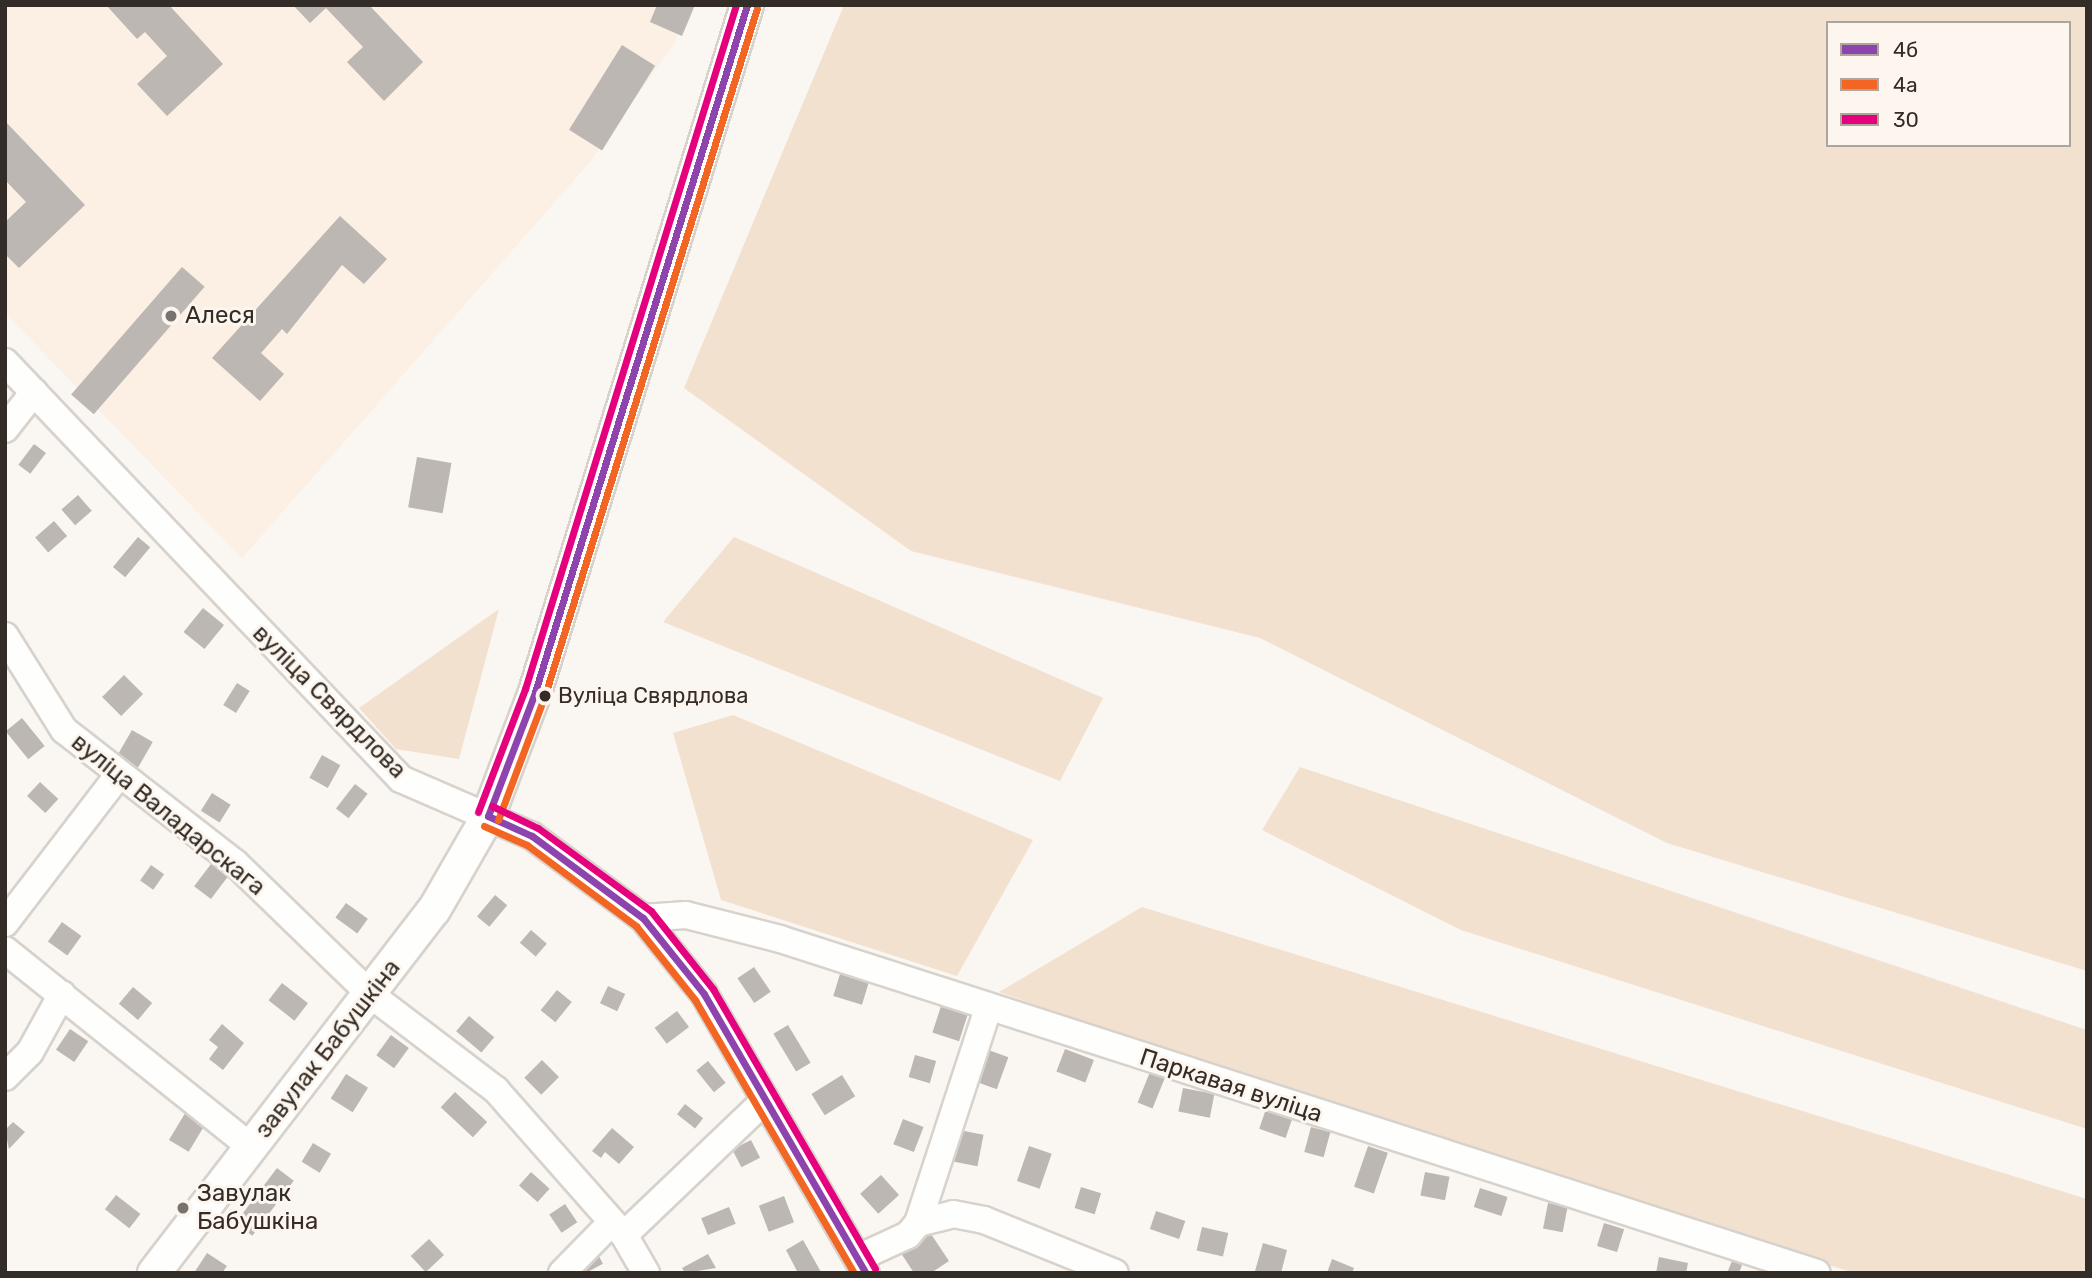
<!DOCTYPE html>
<meta charset="utf-8">
<style>
body{margin:0}
#map{position:relative;width:2092px;height:1278px;overflow:hidden;background:#faf6f2;font-family:Rubik,sans-serif}
div>[style]{position:absolute}
[style*='--x']{left:calc(var(--x)*1px);top:calc(var(--y)*1px);width:calc(var(--w)*1px);rotate:calc(var(--a)*1deg)}
.built>*{inset:0;background:#fcefe4}
.green>*{inset:0;background:#f3e1cf}
.building>*{inset:0;background:#bcb7b2;transform-origin:0 0}
.roads{filter:drop-shadow(2px 0 #d7d2cc) drop-shadow(-2px 0 #d7d2cc) drop-shadow(0 2px #d7d2cc) drop-shadow(0 -2px #d7d2cc)}
.minor>*{height:26px;margin:-13px;padding:0 13px;transform-origin:13px;border-radius:13px;background:#fefefd}
.major>*{height:32px;margin:-16px;padding:0 16px;transform-origin:16px;border-radius:16px;background:#fefefd}
.bus-1>*{height:7px;margin:-3.5px;padding:0 3.5px;transform-origin:3.5px;border-radius:3.5px;background:#8e44ad}
.bus-2>*{height:7px;margin:-3.5px;padding:0 3.5px;transform-origin:3.5px;border-radius:3.5px;background:#f26522}
.bus-3>*{height:7px;margin:-3.5px;padding:0 3.5px;transform-origin:3.5px;border-radius:3.5px;background:#e5007d}
.dots>*{width:19px;height:19px;translate:-50% -50%;box-sizing:border-box;border:4px solid #fdf6ef;border-radius:50%}
span{translate:-50% -50%;white-space:nowrap;text-align:center;line-height:1.15;-webkit-text-stroke:6px #fdf6ef;paint-order:stroke}
.bus-label{font-size:22px;color:#342d27}
.left{translate:0 -50%;text-align:left}
.poi-label{font-size:24px;color:#342d27}
.street-label{font-size:24px;color:#342d27}
.frame{position:absolute;inset:0;border:7px solid #342d27;pointer-events:none}
.legend{position:absolute;left:1826px;top:21px;width:245px;height:126px;box-sizing:border-box;background:#fdf6ef;border:2px solid #ada69f;margin:0;padding:9px 12px;list-style:none;font-size:21px;color:#342d27}
.legend li{display:flex;align-items:center;gap:14px;height:35px}
.legend b{width:35px;border:2px solid #ada69f}
</style>
<div id="map">
<div class="built">
<i style="clip-path:polygon(5px 5px,690px 5px,673px 45px,590px 162px,242px 558px,5px 313px)"></i>
</div>
<div class="green">
<i style="clip-path:polygon(evenodd,844px 5px,2087px 5px,2087px 971px,1667px 843px,1260px 638px,911px 551px,684px 388px,844px 5px,1828px 23px,2069px 23px,2069px 145px,1828px 145px,1828px 23px)"></i>
<i style="clip-path:polygon(734px 537px,1103px 698px,1060px 781px,663px 622px)"></i>
<i style="clip-path:polygon(499px 609px,459px 759px,396px 749px,359px 708px)"></i>
<i style="clip-path:polygon(733px 715px,1033px 840px,957px 976px,721px 900px,673px 733px)"></i>
<i style="clip-path:polygon(1300px 767px,2087px 1030px,2087px 1129px,1461px 930px,1262px 830px)"></i>
<i style="clip-path:polygon(1142px 907px,2087px 1199px,2087px 1273px,1854px 1273px,1268px 1088px,999px 992px)"></i>
</div>
<div class="building">
<i style="clip-path:polygon(106px 5px,169px 5px,223px 64px,167px 116px,137px 84px,167px 56px,145px 32px,137px 39px)"></i>
<i style="clip-path:polygon(293px 5px,369px 5px,423px 62px,384px 101px,347px 62px,363px 47px,326px 8px,310px 23px)"></i>
<i style="clip-path:polygon(657px 5px,695px 5px,682px 36px,650px 22px)"></i>
<i style="left:622px;top:45px;width:39px;height:100px;rotate:32deg"></i>
<i style="clip-path:polygon(5px 121px,85px 205px,19px 268px,5px 254px,5px 222px,26px 202px,5px 180px)"></i>
<i style="clip-path:polygon(340px 216px,387px 259px,364px 284px,342px 265px,287px 334px,282px 329px,261px 353px,284px 374px,260px 401px,212px 358px)"></i>
<i style="left:182px;top:267px;width:30px;height:169px;rotate:41deg"></i>
<i style="left:34px;top:444px;width:15px;height:26px;rotate:37deg"></i>
<i style="left:417px;top:457px;width:35px;height:51px;rotate:10deg"></i>
<i style="left:78px;top:495px;width:21px;height:22px;rotate:49deg"></i>
<i style="left:54px;top:521px;width:20px;height:25px;rotate:49deg"></i>
<i style="left:138px;top:537px;width:16px;height:39px;rotate:40deg"></i>
<i style="left:203px;top:608px;width:27px;height:31px;rotate:39deg"></i>
<i style="left:124px;top:675px;width:27px;height:31px;rotate:45deg"></i>
<i style="left:237px;top:683px;width:15px;height:26px;rotate:32deg"></i>
<i style="left:22px;top:718px;width:36px;height:21px;rotate:51deg"></i>
<i style="left:132px;top:730px;width:24px;height:30px;rotate:30deg"></i>
<i style="left:322px;top:755px;width:21px;height:26px;rotate:29deg"></i>
<i style="left:40px;top:782px;width:25px;height:19px;rotate:43deg"></i>
<i style="left:355px;top:784px;width:16px;height:31px;rotate:38deg"></i>
<i style="left:212px;top:793px;width:22px;height:21px;rotate:32deg"></i>
<i style="left:211px;top:864px;width:21px;height:28px;rotate:37deg"></i>
<i style="left:151px;top:865px;width:16px;height:19px;rotate:35deg"></i>
<i style="left:495px;top:895px;width:16px;height:28px;rotate:40deg"></i>
<i style="left:346px;top:903px;width:27px;height:18px;rotate:36deg"></i>
<i style="left:62px;top:922px;width:24px;height:24px;rotate:36deg"></i>
<i style="left:531px;top:930px;width:21px;height:17px;rotate:41deg"></i>
<i style="left:754px;top:967px;width:30px;height:20px;rotate:56deg"></i>
<i style="left:840px;top:974px;width:30px;height:23px;rotate:17deg"></i>
<i style="left:282px;top:983px;width:33px;height:22px;rotate:38deg"></i>
<i style="left:608px;top:986px;width:19px;height:19px;rotate:25deg"></i>
<i style="left:133px;top:987px;width:25px;height:22px;rotate:40deg"></i>
<i style="left:557px;top:990px;width:19px;height:26px;rotate:39deg"></i>
<i style="left:942px;top:1003px;width:28px;height:31px;rotate:18deg"></i>
<i style="left:677px;top:1011px;width:20px;height:28px;rotate:53deg"></i>
<i style="left:469px;top:1016px;width:33px;height:20px;rotate:40deg"></i>
<i style="clip-path:polygon(222px 1024px,244px 1043px,223px 1070px,209px 1059px,218px 1047px,209px 1040px)"></i>
<i style="left:788px;top:1025px;width:44px;height:17px;rotate:59deg"></i>
<i style="left:70px;top:1029px;width:22px;height:25px;rotate:34deg"></i>
<i style="left:391px;top:1035px;width:22px;height:25px;rotate:36deg"></i>
<i style="left:983px;top:1048px;width:27px;height:34px;rotate:20deg"></i>
<i style="left:1065px;top:1049px;width:31px;height:24px;rotate:21deg"></i>
<i style="left:915px;top:1055px;width:22px;height:23px;rotate:16deg"></i>
<i style="left:542px;top:1060px;width:24px;height:25px;rotate:45deg"></i>
<i style="left:708px;top:1061px;width:28px;height:15px;rotate:51deg"></i>
<i style="left:1150px;top:1072px;width:16px;height:33px;rotate:22deg"></i>
<i style="left:346px;top:1074px;width:26px;height:29px;rotate:32deg"></i>
<i style="left:842px;top:1075px;width:25px;height:36px;rotate:58deg"></i>
<i style="left:1183px;top:1088px;width:32px;height:24px;rotate:11deg"></i>
<i style="left:455px;top:1092px;width:44px;height:21px;rotate:43deg"></i>
<i style="left:685px;top:1104px;width:23px;height:13px;rotate:38deg"></i>
<i style="left:1266px;top:1109px;width:28px;height:21px;rotate:19deg"></i>
<i style="left:187px;top:1110px;width:23px;height:35px;rotate:31deg"></i>
<i style="left:903px;top:1119px;width:22px;height:27px;rotate:21deg"></i>
<i style="clip-path:polygon(13px 1122px,25px 1132px,9px 1149px,5px 1130px)"></i>
<i style="left:1311px;top:1127px;width:20px;height:26px;rotate:15deg"></i>
<i style="clip-path:polygon(612px 1128px,634px 1147px,619px 1164px,605px 1152px,601px 1158px,592px 1151px)"></i>
<i style="left:959px;top:1130px;width:25px;height:32px;rotate:11deg"></i>
<i style="left:751px;top:1140px;width:20px;height:21px;rotate:63deg"></i>
<i style="left:313px;top:1143px;width:21px;height:22px;rotate:31deg"></i>
<i style="left:1029px;top:1146px;width:24px;height:37px;rotate:19deg"></i>
<i style="left:1368px;top:1146px;width:21px;height:43px;rotate:19deg"></i>
<i style="left:277px;top:1168px;width:21px;height:69px;rotate:37deg"></i>
<i style="left:531px;top:1172px;width:25px;height:18px;rotate:42deg"></i>
<i style="left:1425px;top:1172px;width:25px;height:24px;rotate:11deg"></i>
<i style="left:881px;top:1175px;width:27px;height:28px;rotate:48deg"></i>
<i style="left:1081px;top:1187px;width:21px;height:22px;rotate:17deg"></i>
<i style="left:1480px;top:1188px;width:29px;height:20px;rotate:18deg"></i>
<i style="left:116px;top:1195px;width:31px;height:18px;rotate:38deg"></i>
<i style="left:784px;top:1196px;width:28px;height:27px;rotate:69deg"></i>
<i style="left:1548px;top:1203px;width:20px;height:26px;rotate:11deg"></i>
<i style="left:565px;top:1204px;width:22px;height:19px;rotate:56deg"></i>
<i style="left:729px;top:1207px;width:18px;height:30px;rotate:68deg"></i>
<i style="left:1156px;top:1211px;width:31px;height:19px;rotate:19deg"></i>
<i style="left:1604px;top:1223px;width:21px;height:24px;rotate:17deg"></i>
<i style="left:1202px;top:1227px;width:27px;height:24px;rotate:13deg"></i>
<i style="clip-path:polygon(927px 1228px,949px 1261px,931px 1273px,914px 1273px,897px 1247px)"></i>
<i style="left:429px;top:1239px;width:22px;height:25px;rotate:47deg"></i>
<i style="clip-path:polygon(803px 1240px,821px 1272px,819px 1273px,798px 1273px,786px 1250px)"></i>
<i style="clip-path:polygon(1263px 1243px,1287px 1250px,1281px 1273px,1255px 1271px)"></i>
<i style="left:594px;top:1247px;width:19px;height:20px;rotate:62deg"></i>
<i style="clip-path:polygon(207px 1253px,227px 1266px,222px 1273px,194px 1273px)"></i>
<i style="clip-path:polygon(708px 1254px,716px 1268px,685px 1273px,682px 1268px)"></i>
<i style="clip-path:polygon(1659px 1257px,1688px 1263px,1686px 1273px,1656px 1273px)"></i>
<i style="clip-path:polygon(1332px 1259px,1354px 1268px,1352px 1273px,1327px 1273px)"></i>
<i style="clip-path:polygon(1732px 1261px,1742px 1265px,1739px 1273px,1727px 1273px)"></i>
</div>
<div class="roads">
<div class="minor">
<i style="--x:5;--y:362;--w:575;--a:46.48"></i>
<i style="--x:401;--y:779;--w:143;--a:23.5"></i>
<i style="--x:532;--y:836;--w:138;--a:36.5"></i>
<i style="--x:643;--y:918;--w:97;--a:51.2"></i>
<i style="--x:704;--y:994;--w:323;--a:59.9"></i>
<i style="--x:5;--y:429;--w:47;--a:-51.9"></i>
<i style="--x:5;--y:636;--w:111;--a:57.9"></i>
<i style="--x:64;--y:730;--w:217;--a:37.9"></i>
<i style="--x:235;--y:863;--w:190;--a:44.1"></i>
<i style="--x:371;--y:995;--w:157;--a:37.2"></i>
<i style="--x:496;--y:1090;--w:193;--a:48.6"></i>
<i style="--x:624;--y:1235;--w:44;--a:59.9"></i>
<i style="--x:643;--y:918;--w:43;--a:-4"></i>
<i style="--x:686;--y:915;--w:97;--a:14.3"></i>
<i style="--x:780;--y:939;--w:1089;--a:17.85"></i>
<i style="--x:5;--y:923;--w:185;--a:-52.5"></i>
<i style="--x:5;--y:950;--w:317;--a:38.7"></i>
<i style="--x:5;--y:1077;--w:35;--a:-45"></i>
<i style="--x:30;--y:1052;--w:66;--a:-61.1"></i>
<i style="--x:918;--y:1223;--w:36;--a:-14"></i>
<i style="--x:953;--y:1214;--w:32;--a:11"></i>
<i style="--x:984;--y:1220;--w:141;--a:22"></i>
<i style="--x:624;--y:1235;--w:192;--a:-43.7"></i>
<i style="--x:858;--y:1258;--w:55;--a:-24.7"></i>
<i style="--x:908;--y:1235;--w:16;--a:-50"></i>
<i style="--x:918;--y:1223;--w:228;--a:-71.9"></i>
<i style="--x:562;--y:1273;--w:70;--a:-45.6"></i>
</div>
<div class="major">
<i style="--x:154;--y:1273;--w:458;--a:-52.4"></i>
<i style="--x:434;--y:910;--w:108;--a:-60.1"></i>
<i style="--x:488;--y:816;--w:133;--a:-69.2"></i>
<i style="--x:535;--y:692;--w:719;--a:-72.85"></i>
</div>
</div>
<div class="bus-1">
<i style="--x:488;--y:816;--w:133;--a:-69.2"></i>
<i style="--x:535;--y:692;--w:719;--a:-72.85"></i>
<i style="--x:488;--y:816;--w:48;--a:24.4"></i>
<i style="--x:532;--y:836;--w:138;--a:36.5"></i>
<i style="--x:643;--y:918;--w:97;--a:51.2"></i>
<i style="--x:704;--y:994;--w:323;--a:59.9"></i>
</div>
<div class="bus-2">
<i style="--x:498;--y:820;--w:134;--a:-69.4"></i>
<i style="--x:545;--y:695;--w:719;--a:-72.85"></i>
<i style="--x:484;--y:826;--w:47;--a:23.8"></i>
<i style="--x:527;--y:845;--w:136;--a:36.6"></i>
<i style="--x:636;--y:926;--w:95;--a:51.4"></i>
<i style="--x:695;--y:1000;--w:316;--a:59.8"></i>
</div>
<div class="bus-3">
<i style="--x:492;--y:806;--w:51;--a:25.6"></i>
<i style="--x:538;--y:828;--w:140;--a:36.3"></i>
<i style="--x:651;--y:911;--w:100;--a:51.5"></i>
<i style="--x:713;--y:989;--w:323;--a:59.9"></i>
<i style="--x:478;--y:812;--w:132;--a:-69.1"></i>
<i style="--x:525;--y:689;--w:716;--a:-72.86"></i>
</div>
<div class="dots">
<i style="left:171px;top:316px;background:#79736e"></i>
<i style="left:545px;top:696px;background:#342d27"></i>
<i style="left:183px;top:1208px;background:#79736e"></i>
</div>
<div class="bus-label">
<span class="left" style="left:558px;top:696px">Вуліца Свярдлова</span>
</div>
<div class="poi-label">
<span class="left" style="left:185px;top:316px">Алеся</span>
<span class="left" style="left:197px;top:1208px">Завулак<br>Бабушкіна</span>
</div>
<div class="street-label">
<span style="left:329px;top:702px;rotate:45deg">вуліца Свярдлова</span>
<span style="left:168px;top:815px;rotate:39deg">вуліца Валадарскага</span>
<span style="left:328px;top:1049px;rotate:-52deg">завулак Бабушкіна</span>
<span style="left:1231px;top:1086px;rotate:18deg">Паркавая вуліца</span>
</div>
<div class="frame"></div>
<ul class="legend">
<li><b style="height:9px;background:#8e44ad"></b>4б</li>
<li><b style="height:9px;background:#f26522"></b>4а</li>
<li><b style="height:9px;background:#e5007d"></b>30</li>
</ul>
</div>
